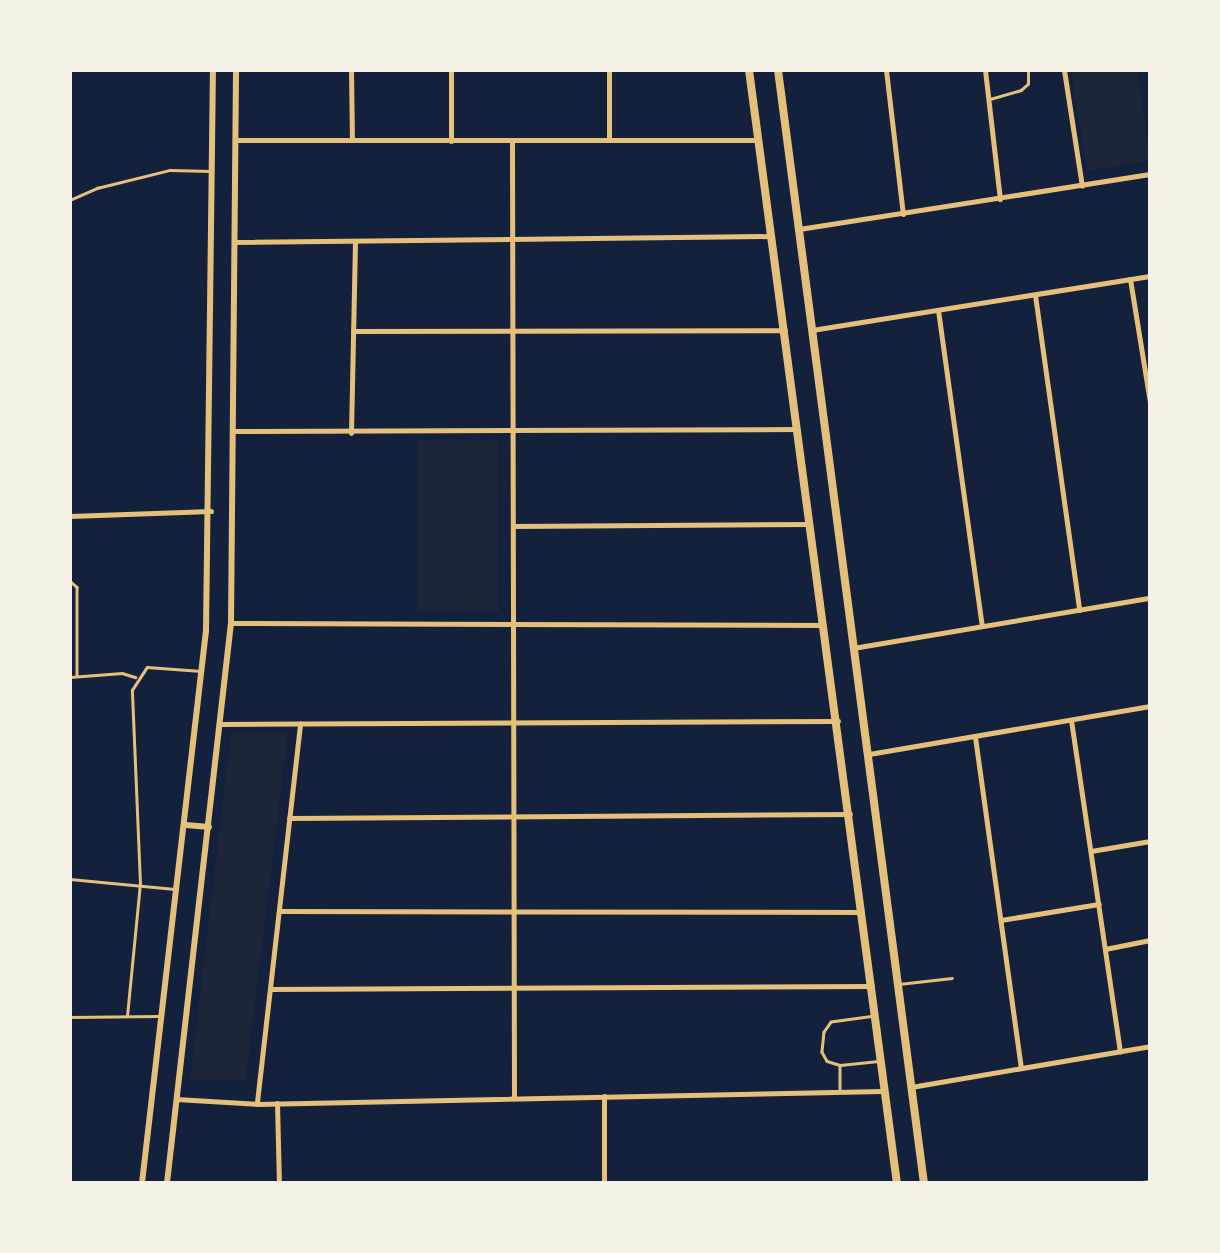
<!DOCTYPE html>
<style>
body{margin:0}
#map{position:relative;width:1220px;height:1253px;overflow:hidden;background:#14213d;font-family:"DejaVu Sans",sans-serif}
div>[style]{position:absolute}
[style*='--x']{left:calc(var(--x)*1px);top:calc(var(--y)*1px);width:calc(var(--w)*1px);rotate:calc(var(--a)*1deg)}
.green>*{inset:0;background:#1d2539;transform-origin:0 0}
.service>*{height:2.5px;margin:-1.25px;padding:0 1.25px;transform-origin:1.25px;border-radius:1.25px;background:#e5c07b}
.minor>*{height:5px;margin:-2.5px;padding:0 2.5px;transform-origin:2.5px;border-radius:2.5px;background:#e5c07b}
.tertiary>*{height:6px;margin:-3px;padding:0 3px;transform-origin:3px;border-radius:3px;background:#e5c07b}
.secondary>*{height:8px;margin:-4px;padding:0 4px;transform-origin:4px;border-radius:4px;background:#e5c07b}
span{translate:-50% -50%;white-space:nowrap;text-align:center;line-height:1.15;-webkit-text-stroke:8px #f6f1e7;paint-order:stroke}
.frame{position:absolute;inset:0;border:72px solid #f6f1e7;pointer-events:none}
</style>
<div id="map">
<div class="green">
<i style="clip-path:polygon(1071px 70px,1138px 70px,1150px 160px,1087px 171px)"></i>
<i style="left:417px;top:441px;width:82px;height:170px"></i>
<i style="clip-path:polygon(231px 732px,288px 732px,246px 1077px,242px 1081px,190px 1080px)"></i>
</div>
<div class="service">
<i style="--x:990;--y:99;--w:32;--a:-16"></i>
<i style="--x:1021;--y:90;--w:9;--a:-41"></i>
<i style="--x:1028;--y:84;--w:14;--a:-90"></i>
<i style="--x:70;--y:200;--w:30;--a:-24"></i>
<i style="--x:97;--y:188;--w:75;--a:-13.9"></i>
<i style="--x:170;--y:170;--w:41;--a:1.4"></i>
<i style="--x:70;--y:581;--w:9;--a:41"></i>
<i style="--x:77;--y:587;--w:89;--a:90"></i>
<i style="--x:70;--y:677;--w:52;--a:-4.4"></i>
<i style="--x:122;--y:673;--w:14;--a:17"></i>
<i style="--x:70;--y:879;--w:105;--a:5.4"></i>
<i style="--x:899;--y:984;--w:53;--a:-6.5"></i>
<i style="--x:127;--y:1016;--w:133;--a:-84.4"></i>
<i style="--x:140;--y:884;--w:194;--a:-92.4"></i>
<i style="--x:132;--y:690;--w:27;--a:-57"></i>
<i style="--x:147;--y:667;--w:54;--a:4.2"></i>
<i style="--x:875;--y:1016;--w:44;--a:172.2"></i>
<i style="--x:831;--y:1022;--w:12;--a:125"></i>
<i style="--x:824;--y:1032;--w:20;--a:96"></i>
<i style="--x:822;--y:1052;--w:10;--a:61"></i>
<i style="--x:827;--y:1061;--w:14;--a:17"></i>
<i style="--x:840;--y:1065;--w:36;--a:-6"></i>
<i style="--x:70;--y:1017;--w:88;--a:-0.7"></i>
<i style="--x:840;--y:1065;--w:26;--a:90"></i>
</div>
<div class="minor">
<i style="--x:351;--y:70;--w:70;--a:89.2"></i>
<i style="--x:451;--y:70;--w:71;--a:90"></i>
<i style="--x:609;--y:70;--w:70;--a:90"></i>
<i style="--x:886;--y:70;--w:145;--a:83.3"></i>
<i style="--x:985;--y:70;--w:130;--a:83.4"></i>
<i style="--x:1064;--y:70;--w:117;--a:81.2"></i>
<i style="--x:236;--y:140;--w:523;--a:0"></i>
<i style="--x:512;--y:141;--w:957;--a:89.88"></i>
<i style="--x:799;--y:229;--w:355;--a:-8.9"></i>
<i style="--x:236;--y:242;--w:536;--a:-0.64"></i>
<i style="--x:1130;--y:279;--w:126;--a:80.8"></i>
<i style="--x:1035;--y:295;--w:318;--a:82"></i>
<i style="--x:938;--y:310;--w:319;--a:82.1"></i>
<i style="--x:812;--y:330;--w:342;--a:-9.1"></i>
<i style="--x:353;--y:331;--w:432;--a:-0.1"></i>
<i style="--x:235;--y:431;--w:562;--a:-0.2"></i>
<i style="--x:351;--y:433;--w:191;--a:-88.8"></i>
<i style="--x:70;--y:516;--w:141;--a:-2"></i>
<i style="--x:513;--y:526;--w:297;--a:-0.4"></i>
<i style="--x:231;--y:623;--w:592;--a:0.19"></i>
<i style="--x:853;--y:648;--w:301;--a:-9.6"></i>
<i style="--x:1071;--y:720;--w:335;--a:81.6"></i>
<i style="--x:221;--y:724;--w:617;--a:-0.28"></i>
<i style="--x:975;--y:737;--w:334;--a:82.1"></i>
<i style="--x:869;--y:754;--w:285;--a:-9.7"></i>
<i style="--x:289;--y:818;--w:561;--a:-0.41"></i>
<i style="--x:1091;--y:851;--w:60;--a:-9.6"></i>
<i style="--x:279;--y:911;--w:582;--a:0.1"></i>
<i style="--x:1001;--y:920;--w:99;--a:-9.3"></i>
<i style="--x:1105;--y:949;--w:46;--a:-11.3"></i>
<i style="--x:270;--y:989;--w:602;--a:-0.29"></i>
<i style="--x:911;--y:1087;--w:242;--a:-9.7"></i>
<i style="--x:604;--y:1096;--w:87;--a:90"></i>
<i style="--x:176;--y:1099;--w:81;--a:3.5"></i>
<i style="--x:257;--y:1104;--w:626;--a:-1.19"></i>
<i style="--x:257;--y:1102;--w:381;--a:-83.5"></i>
<i style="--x:277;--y:1103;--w:80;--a:88.6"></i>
<i style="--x:1143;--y:1183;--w:7;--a:-8"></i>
</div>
<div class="tertiary">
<i style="--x:186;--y:825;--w:23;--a:5"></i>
<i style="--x:142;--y:1183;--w:556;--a:-83.39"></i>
<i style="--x:206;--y:631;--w:561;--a:-89.29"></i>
<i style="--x:167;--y:1183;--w:564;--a:-83.48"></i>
<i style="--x:231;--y:623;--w:553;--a:-89.48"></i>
</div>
<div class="secondary">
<i style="--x:749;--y:70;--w:1123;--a:82.43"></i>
<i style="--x:778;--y:70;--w:1123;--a:82.53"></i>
</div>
<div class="frame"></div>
</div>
